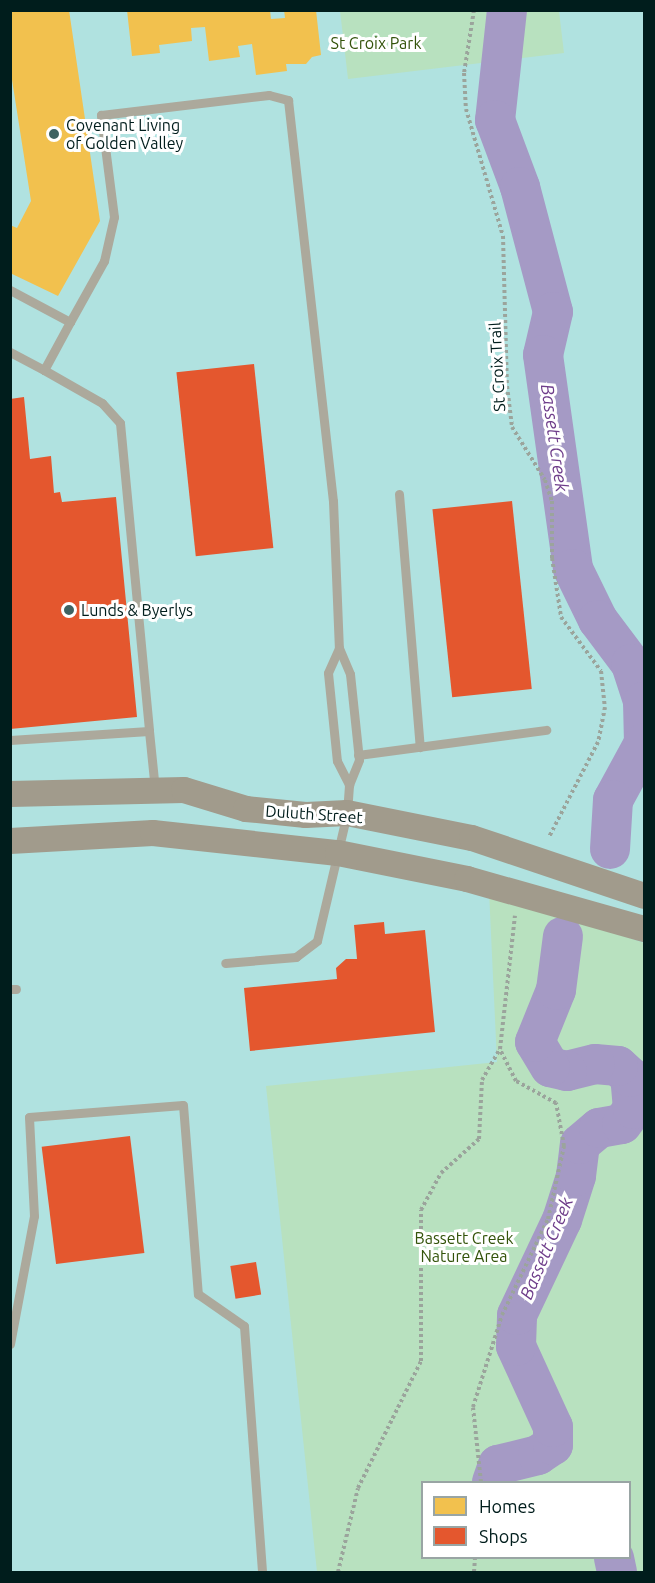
<!DOCTYPE html>
<style>
body{margin:0}
#map{position:relative;width:655px;height:1583px;overflow:hidden;background:#b0e2e0;font-family:Ubuntu,sans-serif}
div>[style]{position:absolute}
[style*='--x']{left:calc(var(--x)*1px);top:calc(var(--y)*1px);width:calc(var(--w)*1px);rotate:calc(var(--a)*1deg)}
.green>*{inset:0;background:#b8e1bf}
.homes>*{inset:0;background:#f2c14e}
.shops>*{inset:0;background:#e4572e;transform-origin:0 0}
.river>*{height:40px;margin:-20px;padding:0 20px;transform-origin:20px;border-radius:20px;background:#a59ac5}
.path>*{height:4px;margin-top:-2px;transform-origin:0;background:repeating-linear-gradient(90deg,#9ba49c 0 3px,transparent 0 6px)}
.lane>*{height:9px;margin:-4.5px;padding:0 4.5px;transform-origin:4.5px;border-radius:4.5px;background:#aca99c}
.secondary>*{height:26px;margin:-13px;padding:0 13px;transform-origin:13px;border-radius:13px;background:#a19b8c}
.dots>*{width:16px;height:16px;translate:-50% -50%;box-sizing:border-box;border:3px solid #fff;border-radius:50%}
span{translate:-50% -50%;white-space:nowrap;text-align:center;line-height:1.15;-webkit-text-stroke:6px #fff;paint-order:stroke}
.park-label{font-size:16px;color:#33530a}
.poi-label{font-size:16px;color:#001d1c}
.left{translate:0 -50%;text-align:left}
.street-label{font-size:16px;color:#001d1c}
.water-label{font-size:18px;color:#6e3d8a;font-style:italic}
.frame{position:absolute;inset:0;border:12px solid #001d1c;pointer-events:none}
.legend{position:absolute;left:421px;top:1481px;width:210px;height:78px;box-sizing:border-box;background:#fff;border:2px solid #99a5a4;margin:0;padding:8px 10px;list-style:none;font-size:18px;color:#001d1c}
.legend li{display:flex;align-items:center;gap:12px;height:30px}
.legend b{width:30px;border:2px solid #99a5a4}
</style>
<div id="map">
<div class="green">
<i style="clip-path:polygon(340px 11px,559px 11px,564px 53px,348px 79px)"></i>
<i style="clip-path:polygon(evenodd,489px 891px,644px 943px,644px 1572px,317px 1572px,266px 1086px,497px 1062px,489px 891px,422px 1482px,630px 1482px,630px 1558px,422px 1558px,422px 1482px)"></i>
</div>
<div class="homes">
<i style="clip-path:polygon(10px 10px,69px 10px,100px 221px,58px 296px,10px 273px,10px 225px,17px 228px,31px 201px,10px 67px)"></i>
<i style="clip-path:polygon(127px 10px,270px 10px,271px 19px,285px 18px,284px 10px,316px 10px,321px 55px,312px 57px,306px 64px,286px 64px,287px 71px,256px 75px,252px 44px,238px 46px,240px 57px,209px 61px,205px 27px,191px 28px,192px 41px,159px 45px,160px 53px,132px 56px)"></i>
</div>
<div class="shops">
<i style="left:254px;top:364px;width:185px;height:78px;rotate:84deg"></i>
<i style="clip-path:polygon(24px 397px,30px 459px,51px 456px,54px 493px,60px 492px,62px 502px,116px 497px,137px 717px,10px 729px,10px 399px)"></i>
<i style="left:512px;top:501px;width:189px;height:80px;rotate:84deg"></i>
<i style="clip-path:polygon(384px 922px,385px 934px,425px 930px,435px 1032px,250px 1051px,244px 988px,337px 979px,336px 968px,346px 959px,357px 959px,354px 925px)"></i>
<i style="left:130px;top:1136px;width:118px;height:89px;rotate:83deg"></i>
<i style="left:256px;top:1262px;width:33px;height:26px;rotate:81deg"></i>
</div>
<div class="river">
<i style="--x:507;--y:10;--w:111;--a:96.2"></i>
<i style="--x:495;--y:120;--w:72;--a:69.5"></i>
<i style="--x:520;--y:187;--w:129;--a:75.2"></i>
<i style="--x:553;--y:312;--w:44;--a:103.1"></i>
<i style="--x:543;--y:355;--w:216;--a:82"></i>
<i style="--x:573;--y:569;--w:57;--a:63.9"></i>
<i style="--x:598;--y:620;--w:55;--a:53.1"></i>
<i style="--x:631;--y:664;--w:40;--a:72"></i>
<i style="--x:643;--y:702;--w:41;--a:88.6"></i>
<i style="--x:644;--y:743;--w:65;--a:118.5"></i>
<i style="--x:613;--y:800;--w:49;--a:93.5"></i>
<i style="--x:492;--y:1482;--w:18;--a:-71"></i>
<i style="--x:498;--y:1465;--w:41;--a:-14"></i>
<i style="--x:538;--y:1455;--w:18;--a:-34"></i>
<i style="--x:553;--y:1445;--w:18;--a:-90"></i>
<i style="--x:553;--y:1427;--w:89;--a:-114.6"></i>
<i style="--x:516;--y:1346;--w:31;--a:-88"></i>
<i style="--x:517;--y:1315;--w:105;--a:-64.7"></i>
<i style="--x:562;--y:1220;--w:46;--a:-72.3"></i>
<i style="--x:576;--y:1176;--w:32;--a:-83"></i>
<i style="--x:580;--y:1144;--w:25;--a:-40"></i>
<i style="--x:599;--y:1128;--w:23;--a:-10"></i>
<i style="--x:622;--y:1124;--w:19;--a:-54"></i>
<i style="--x:633;--y:1109;--w:32;--a:-95"></i>
<i style="--x:630;--y:1077;--w:16;--a:-137"></i>
<i style="--x:618;--y:1066;--w:23;--a:-175"></i>
<i style="--x:595;--y:1064;--w:29;--a:166"></i>
<i style="--x:567;--y:1071;--w:17;--a:-167"></i>
<i style="--x:550;--y:1067;--w:29;--a:-121"></i>
<i style="--x:535;--y:1042;--w:56;--a:-68"></i>
<i style="--x:556;--y:990;--w:54;--a:-82.6"></i>
<i style="--x:614;--y:1558;--w:14;--a:78"></i>
</div>
<div class="path">
<i style="--x:474;--y:10;--w:64;--a:99"></i>
<i style="--x:464;--y:73;--w:36;--a:87"></i>
<i style="--x:466;--y:109;--w:132;--a:73.8"></i>
<i style="--x:503;--y:236;--w:150;--a:88.5"></i>
<i style="--x:507;--y:386;--w:41;--a:83"></i>
<i style="--x:512;--y:427;--w:62;--a:58.1"></i>
<i style="--x:545;--y:480;--w:22;--a:72"></i>
<i style="--x:552;--y:501;--w:57;--a:90"></i>
<i style="--x:552;--y:558;--w:60;--a:81.3"></i>
<i style="--x:561;--y:617;--w:67;--a:53.5"></i>
<i style="--x:601;--y:671;--w:36;--a:84"></i>
<i style="--x:605;--y:707;--w:36;--a:101"></i>
<i style="--x:598;--y:742;--w:107;--a:117.3"></i>
<i style="--x:481;--y:1482;--w:75;--a:-96.1"></i>
<i style="--x:473;--y:1407;--w:96;--a:-72.5"></i>
<i style="--x:502;--y:1315;--w:106;--a:-64.4"></i>
<i style="--x:548;--y:1219;--w:75;--a:-77.6"></i>
<i style="--x:564;--y:1146;--w:44;--a:-100.5"></i>
<i style="--x:556;--y:1103;--w:46;--a:-151.2"></i>
<i style="--x:516;--y:1081;--w:36;--a:-117"></i>
<i style="--x:500;--y:1049;--w:134;--a:-83.6"></i>
<i style="--x:338;--y:1572;--w:86;--a:-76.6"></i>
<i style="--x:358;--y:1488;--w:142;--a:-63.6"></i>
<i style="--x:421;--y:1361;--w:151;--a:-90"></i>
<i style="--x:421;--y:1210;--w:42;--a:-61.6"></i>
<i style="--x:441;--y:1173;--w:51;--a:-41.8"></i>
<i style="--x:479;--y:1139;--w:59;--a:-87.1"></i>
<i style="--x:482;--y:1080;--w:36;--a:-60"></i>
<i style="--x:474;--y:1572;--w:14;--a:-86"></i>
</div>
<div class="lane">
<i style="--x:10;--y:290;--w:68;--a:28.1"></i>
<i style="--x:70;--y:322;--w:70;--a:-60.9"></i>
<i style="--x:104;--y:261;--w:45;--a:-77.2"></i>
<i style="--x:114;--y:217;--w:103;--a:-97.3"></i>
<i style="--x:101;--y:115;--w:169;--a:-6.8"></i>
<i style="--x:269;--y:95;--w:20;--a:15"></i>
<i style="--x:288;--y:100;--w:404;--a:83.6"></i>
<i style="--x:333;--y:501;--w:147;--a:87.7"></i>
<i style="--x:339;--y:648;--w:28;--a:67"></i>
<i style="--x:350;--y:674;--w:86;--a:84"></i>
<i style="--x:359;--y:760;--w:27;--a:112"></i>
<i style="--x:349;--y:785;--w:28;--a:94"></i>
<i style="--x:347;--y:813;--w:131;--a:103.2"></i>
<i style="--x:317;--y:941;--w:26;--a:143"></i>
<i style="--x:296;--y:957;--w:71;--a:175.2"></i>
<i style="--x:10;--y:352;--w:38;--a:28"></i>
<i style="--x:44;--y:370;--w:55;--a:-61.6"></i>
<i style="--x:44;--y:370;--w:67;--a:29.6"></i>
<i style="--x:102;--y:403;--w:27;--a:48"></i>
<i style="--x:120;--y:423;--w:309;--a:84.6"></i>
<i style="--x:399;--y:494;--w:254;--a:85.3"></i>
<i style="--x:339;--y:648;--w:27;--a:114"></i>
<i style="--x:328;--y:673;--w:88;--a:84.2"></i>
<i style="--x:337;--y:761;--w:27;--a:63"></i>
<i style="--x:10;--y:740;--w:139;--a:-3.7"></i>
<i style="--x:149;--y:731;--w:59;--a:84.2"></i>
<i style="--x:358;--y:755;--w:190;--a:-7.6"></i>
<i style="--x:10;--y:989;--w:6;--a:0"></i>
<i style="--x:10;--y:1344;--w:130;--a:-79.4"></i>
<i style="--x:34;--y:1216;--w:99;--a:-92.9"></i>
<i style="--x:29;--y:1117;--w:154;--a:-4.5"></i>
<i style="--x:183;--y:1105;--w:190;--a:85.5"></i>
<i style="--x:198;--y:1294;--w:56;--a:34.8"></i>
<i style="--x:244;--y:1326;--w:247;--a:85.8"></i>
</div>
<div class="secondary">
<i style="--x:10;--y:794;--w:174;--a:-1.3"></i>
<i style="--x:184;--y:790;--w:65;--a:17"></i>
<i style="--x:246;--y:809;--w:60;--a:5.7"></i>
<i style="--x:306;--y:815;--w:41;--a:-2.8"></i>
<i style="--x:347;--y:813;--w:127;--a:11.3"></i>
<i style="--x:472;--y:838;--w:182;--a:18.6"></i>
<i style="--x:10;--y:841;--w:143;--a:-3.2"></i>
<i style="--x:153;--y:833;--w:186;--a:6.2"></i>
<i style="--x:338;--y:853;--w:132;--a:11.4"></i>
<i style="--x:467;--y:879;--w:184;--a:15.8"></i>
</div>
<div class="dots">
<i style="left:54px;top:134px;background:#3e6261"></i>
<i style="left:69px;top:610px;background:#3e6261"></i>
</div>
<div class="park-label">
<span style="left:376px;top:43px">St Croix Park</span>
<span style="left:464px;top:1247px">Bassett Creek<br>Nature Area</span>
</div>
<div class="poi-label">
<span class="left" style="left:66px;top:134px">Covenant Living<br>of Golden Valley</span>
<span class="left" style="left:81px;top:610px">Lunds &amp; Byerlys</span>
</div>
<div class="street-label">
<span style="left:497px;top:367px;rotate:-93deg">St Croix Trail</span>
<span style="left:314px;top:814px;rotate:4deg">Duluth Street</span>
</div>
<div class="water-label">
<span style="left:555px;top:438px;rotate:82deg">Bassett Creek</span>
<span style="left:546px;top:1248px;rotate:-67deg">Bassett Creek</span>
</div>
<div class="frame"></div>
<ul class="legend">
<li><b style="height:16px;background:#f2c14e"></b>Homes</li>
<li><b style="height:16px;background:#e4572e"></b>Shops</li>
</ul>
</div>
